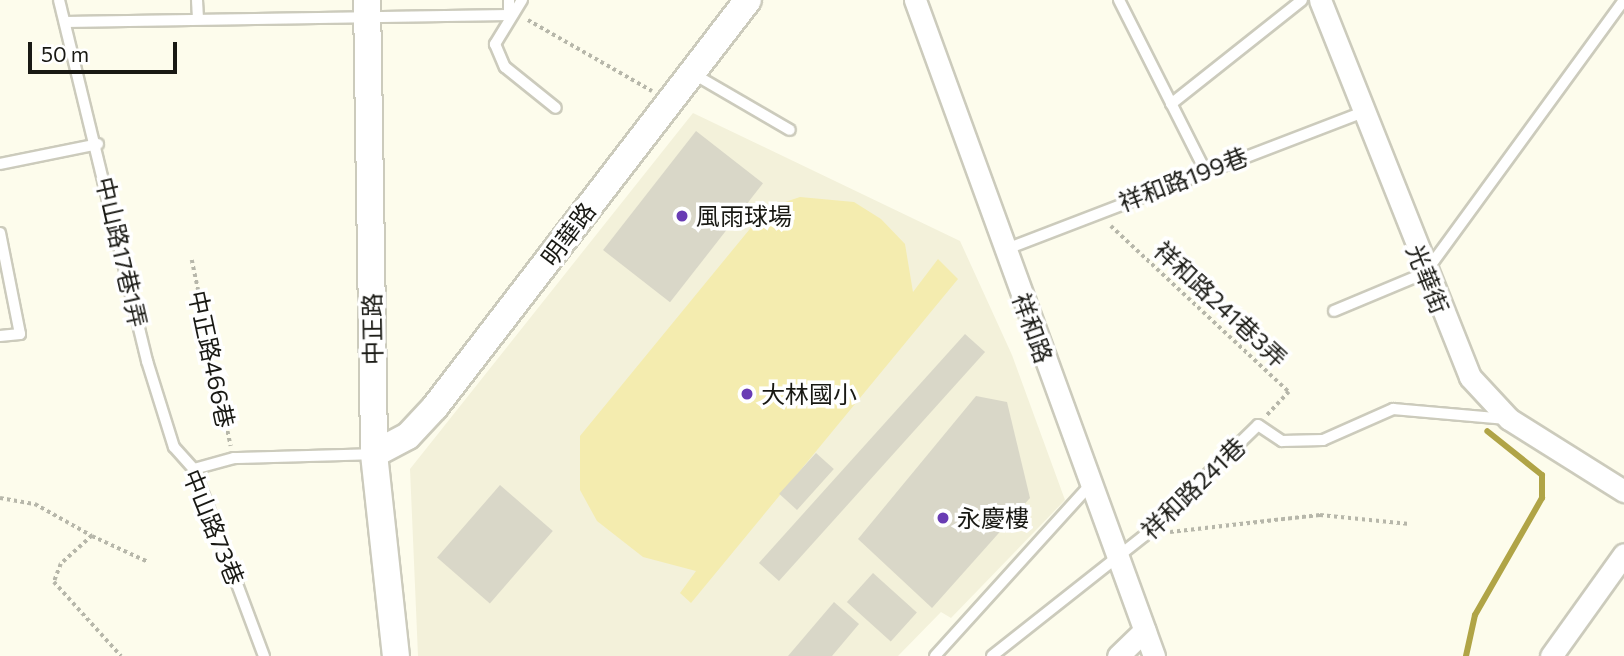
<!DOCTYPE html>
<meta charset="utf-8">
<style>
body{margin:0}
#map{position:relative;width:1624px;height:656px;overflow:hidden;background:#fdfcec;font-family:Commissioner,"Noto Sans TC",sans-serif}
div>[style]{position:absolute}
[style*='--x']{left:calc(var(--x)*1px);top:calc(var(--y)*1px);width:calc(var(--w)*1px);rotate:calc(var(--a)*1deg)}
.built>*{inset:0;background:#f3f1da}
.green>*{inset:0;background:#f4ecaf}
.stream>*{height:6px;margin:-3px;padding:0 3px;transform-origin:3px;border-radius:3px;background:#b0a446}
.building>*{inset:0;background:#d9d7c8;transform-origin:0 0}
.path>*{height:3.5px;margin-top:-1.75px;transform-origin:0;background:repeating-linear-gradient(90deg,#b7b7aa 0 3.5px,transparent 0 7px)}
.roads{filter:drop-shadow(2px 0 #cccbbc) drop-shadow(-2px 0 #cccbbc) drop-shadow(0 2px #cccbbc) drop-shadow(0 -2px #cccbbc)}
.service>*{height:10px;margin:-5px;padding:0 5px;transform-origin:5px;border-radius:5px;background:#fff}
.minor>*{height:21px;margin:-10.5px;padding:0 10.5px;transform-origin:10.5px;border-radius:10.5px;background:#fff}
.tertiary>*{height:26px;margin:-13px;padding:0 13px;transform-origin:13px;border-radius:13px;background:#fff}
.dots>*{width:19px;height:19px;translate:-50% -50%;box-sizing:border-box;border:4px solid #fff;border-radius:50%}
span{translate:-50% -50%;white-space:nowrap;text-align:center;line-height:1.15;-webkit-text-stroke:7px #fff;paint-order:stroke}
.street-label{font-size:24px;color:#191914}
.poi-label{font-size:24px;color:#191914}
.left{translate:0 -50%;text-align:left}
.scale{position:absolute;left:28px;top:42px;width:149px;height:32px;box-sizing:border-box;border:4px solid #191914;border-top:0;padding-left:9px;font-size:21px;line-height:24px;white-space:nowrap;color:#191914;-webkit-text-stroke:5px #fff;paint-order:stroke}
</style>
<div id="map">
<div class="built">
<i style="clip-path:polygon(693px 113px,960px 241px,1012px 355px,1065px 500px,951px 618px,941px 612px,898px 656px,418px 656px,410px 469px)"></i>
</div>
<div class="green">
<i style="clip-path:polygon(800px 197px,854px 202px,881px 219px,905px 244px,913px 292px,938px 259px,958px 279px,691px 603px,680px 593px,696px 571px,643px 557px,597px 521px,580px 490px,580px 436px,767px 208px)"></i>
</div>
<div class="stream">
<i style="--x:1466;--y:656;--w:42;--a:-77.6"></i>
<i style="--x:1475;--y:615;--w:135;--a:-60.2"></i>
<i style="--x:1542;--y:498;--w:23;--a:-90"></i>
<i style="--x:1542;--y:475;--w:70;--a:-141.3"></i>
</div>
<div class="building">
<i style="left:696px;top:131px;width:85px;height:151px;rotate:38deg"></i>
<i style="left:965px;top:334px;width:27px;height:308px;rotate:42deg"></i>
<i style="clip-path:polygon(976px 396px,1007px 402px,1030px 498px,932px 608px,858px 539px)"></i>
<i style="left:816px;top:453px;width:24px;height:55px;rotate:42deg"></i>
<i style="left:500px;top:485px;width:70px;height:96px;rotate:41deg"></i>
<i style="left:873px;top:573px;width:59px;height:39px;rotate:42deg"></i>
<i style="clip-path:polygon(834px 602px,859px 624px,832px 656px,788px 656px)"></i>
</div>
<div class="path">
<i style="--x:528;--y:20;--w:143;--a:29.8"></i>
<i style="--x:1111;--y:226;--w:243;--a:43"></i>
<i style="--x:1289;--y:392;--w:33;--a:133"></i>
<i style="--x:192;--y:260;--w:190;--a:78.2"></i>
<i style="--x:0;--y:498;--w:36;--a:10"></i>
<i style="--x:35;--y:504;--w:65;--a:29.3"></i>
<i style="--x:92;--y:536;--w:42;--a:137.9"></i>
<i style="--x:61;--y:564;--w:19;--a:111"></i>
<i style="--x:54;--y:582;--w:100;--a:47.8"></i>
<i style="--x:1170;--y:532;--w:151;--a:-6.5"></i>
<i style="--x:1320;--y:515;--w:90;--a:5.7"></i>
<i style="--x:92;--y:536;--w:60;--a:24.8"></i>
</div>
<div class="roads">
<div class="service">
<i style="--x:59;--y:0;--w:372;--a:76.3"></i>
<i style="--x:147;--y:361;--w:90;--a:72.6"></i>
<i style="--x:174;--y:447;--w:30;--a:48"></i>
<i style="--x:194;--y:469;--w:200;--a:69.5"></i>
<i style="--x:197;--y:0;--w:19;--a:87"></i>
<i style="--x:522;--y:0;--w:52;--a:121.5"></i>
<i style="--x:495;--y:44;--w:25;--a:67"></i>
<i style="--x:505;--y:67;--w:65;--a:38.8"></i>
<i style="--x:1119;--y:0;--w:191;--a:63.2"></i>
<i style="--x:65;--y:22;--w:444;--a:-0.9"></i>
<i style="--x:509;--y:15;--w:15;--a:-90"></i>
<i style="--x:692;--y:73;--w:113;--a:30.2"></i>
<i style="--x:1171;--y:104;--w:167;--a:-38.4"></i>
<i style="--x:0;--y:164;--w:100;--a:-11.5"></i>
<i style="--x:0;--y:233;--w:103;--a:78.8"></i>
<i style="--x:20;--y:334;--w:20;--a:174"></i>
<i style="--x:1004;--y:250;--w:385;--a:-21"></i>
<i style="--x:1334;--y:311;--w:99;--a:-22.7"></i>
<i style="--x:1425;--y:273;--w:338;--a:-53.9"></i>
<i style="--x:194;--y:469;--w:41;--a:-15.4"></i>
<i style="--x:234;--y:458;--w:140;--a:-1.6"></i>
<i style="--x:935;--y:656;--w:232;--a:-47.8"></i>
<i style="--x:992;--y:656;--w:194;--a:-38.3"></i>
<i style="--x:1144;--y:536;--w:159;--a:-44.2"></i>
<i style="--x:1258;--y:425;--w:29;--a:34"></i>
<i style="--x:1282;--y:441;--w:41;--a:-1.4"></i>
<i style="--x:1323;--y:440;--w:77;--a:-23.9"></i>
<i style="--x:1393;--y:409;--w:114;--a:5"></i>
</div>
<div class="minor">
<i style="--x:915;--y:0;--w:698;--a:69.98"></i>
<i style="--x:1320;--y:0;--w:406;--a:68.3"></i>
<i style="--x:1470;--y:377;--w:57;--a:47.1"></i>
<i style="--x:1509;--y:419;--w:136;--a:32.1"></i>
<i style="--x:1118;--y:656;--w:37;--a:-44"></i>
<i style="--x:1551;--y:656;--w:125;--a:-54.4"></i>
</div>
<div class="tertiary">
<i style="--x:367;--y:0;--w:454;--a:89.1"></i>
<i style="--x:374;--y:454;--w:203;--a:83.8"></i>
<i style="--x:374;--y:454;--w:38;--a:-28"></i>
<i style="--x:408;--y:436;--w:40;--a:-47"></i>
<i style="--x:435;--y:407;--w:513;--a:-52.44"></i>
</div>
</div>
<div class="dots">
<i style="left:682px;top:216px;background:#693cb4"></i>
<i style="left:747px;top:394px;background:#693cb4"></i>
<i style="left:943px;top:518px;background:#693cb4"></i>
</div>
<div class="street-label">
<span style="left:1183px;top:179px;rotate:-21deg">祥和路199巷</span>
<span style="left:568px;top:234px;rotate:-53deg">明華路</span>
<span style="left:122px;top:252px;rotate:77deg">中山路17巷1弄</span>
<span style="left:1428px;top:279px;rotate:68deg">光華街</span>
<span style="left:1221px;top:304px;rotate:43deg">祥和路241巷3弄</span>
<span style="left:1033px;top:328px;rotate:70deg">祥和路</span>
<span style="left:372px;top:329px;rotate:-91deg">中正路</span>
<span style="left:212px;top:359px;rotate:78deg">中正路466巷</span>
<span style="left:1193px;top:488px;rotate:-44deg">祥和路241巷</span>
<span style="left:214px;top:527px;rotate:68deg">中山路73巷</span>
</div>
<div class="poi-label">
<span class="left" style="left:696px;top:216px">風雨球場</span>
<span class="left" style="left:761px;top:394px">大林國小</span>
<span class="left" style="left:957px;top:518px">永慶樓</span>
</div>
<div class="scale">50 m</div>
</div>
